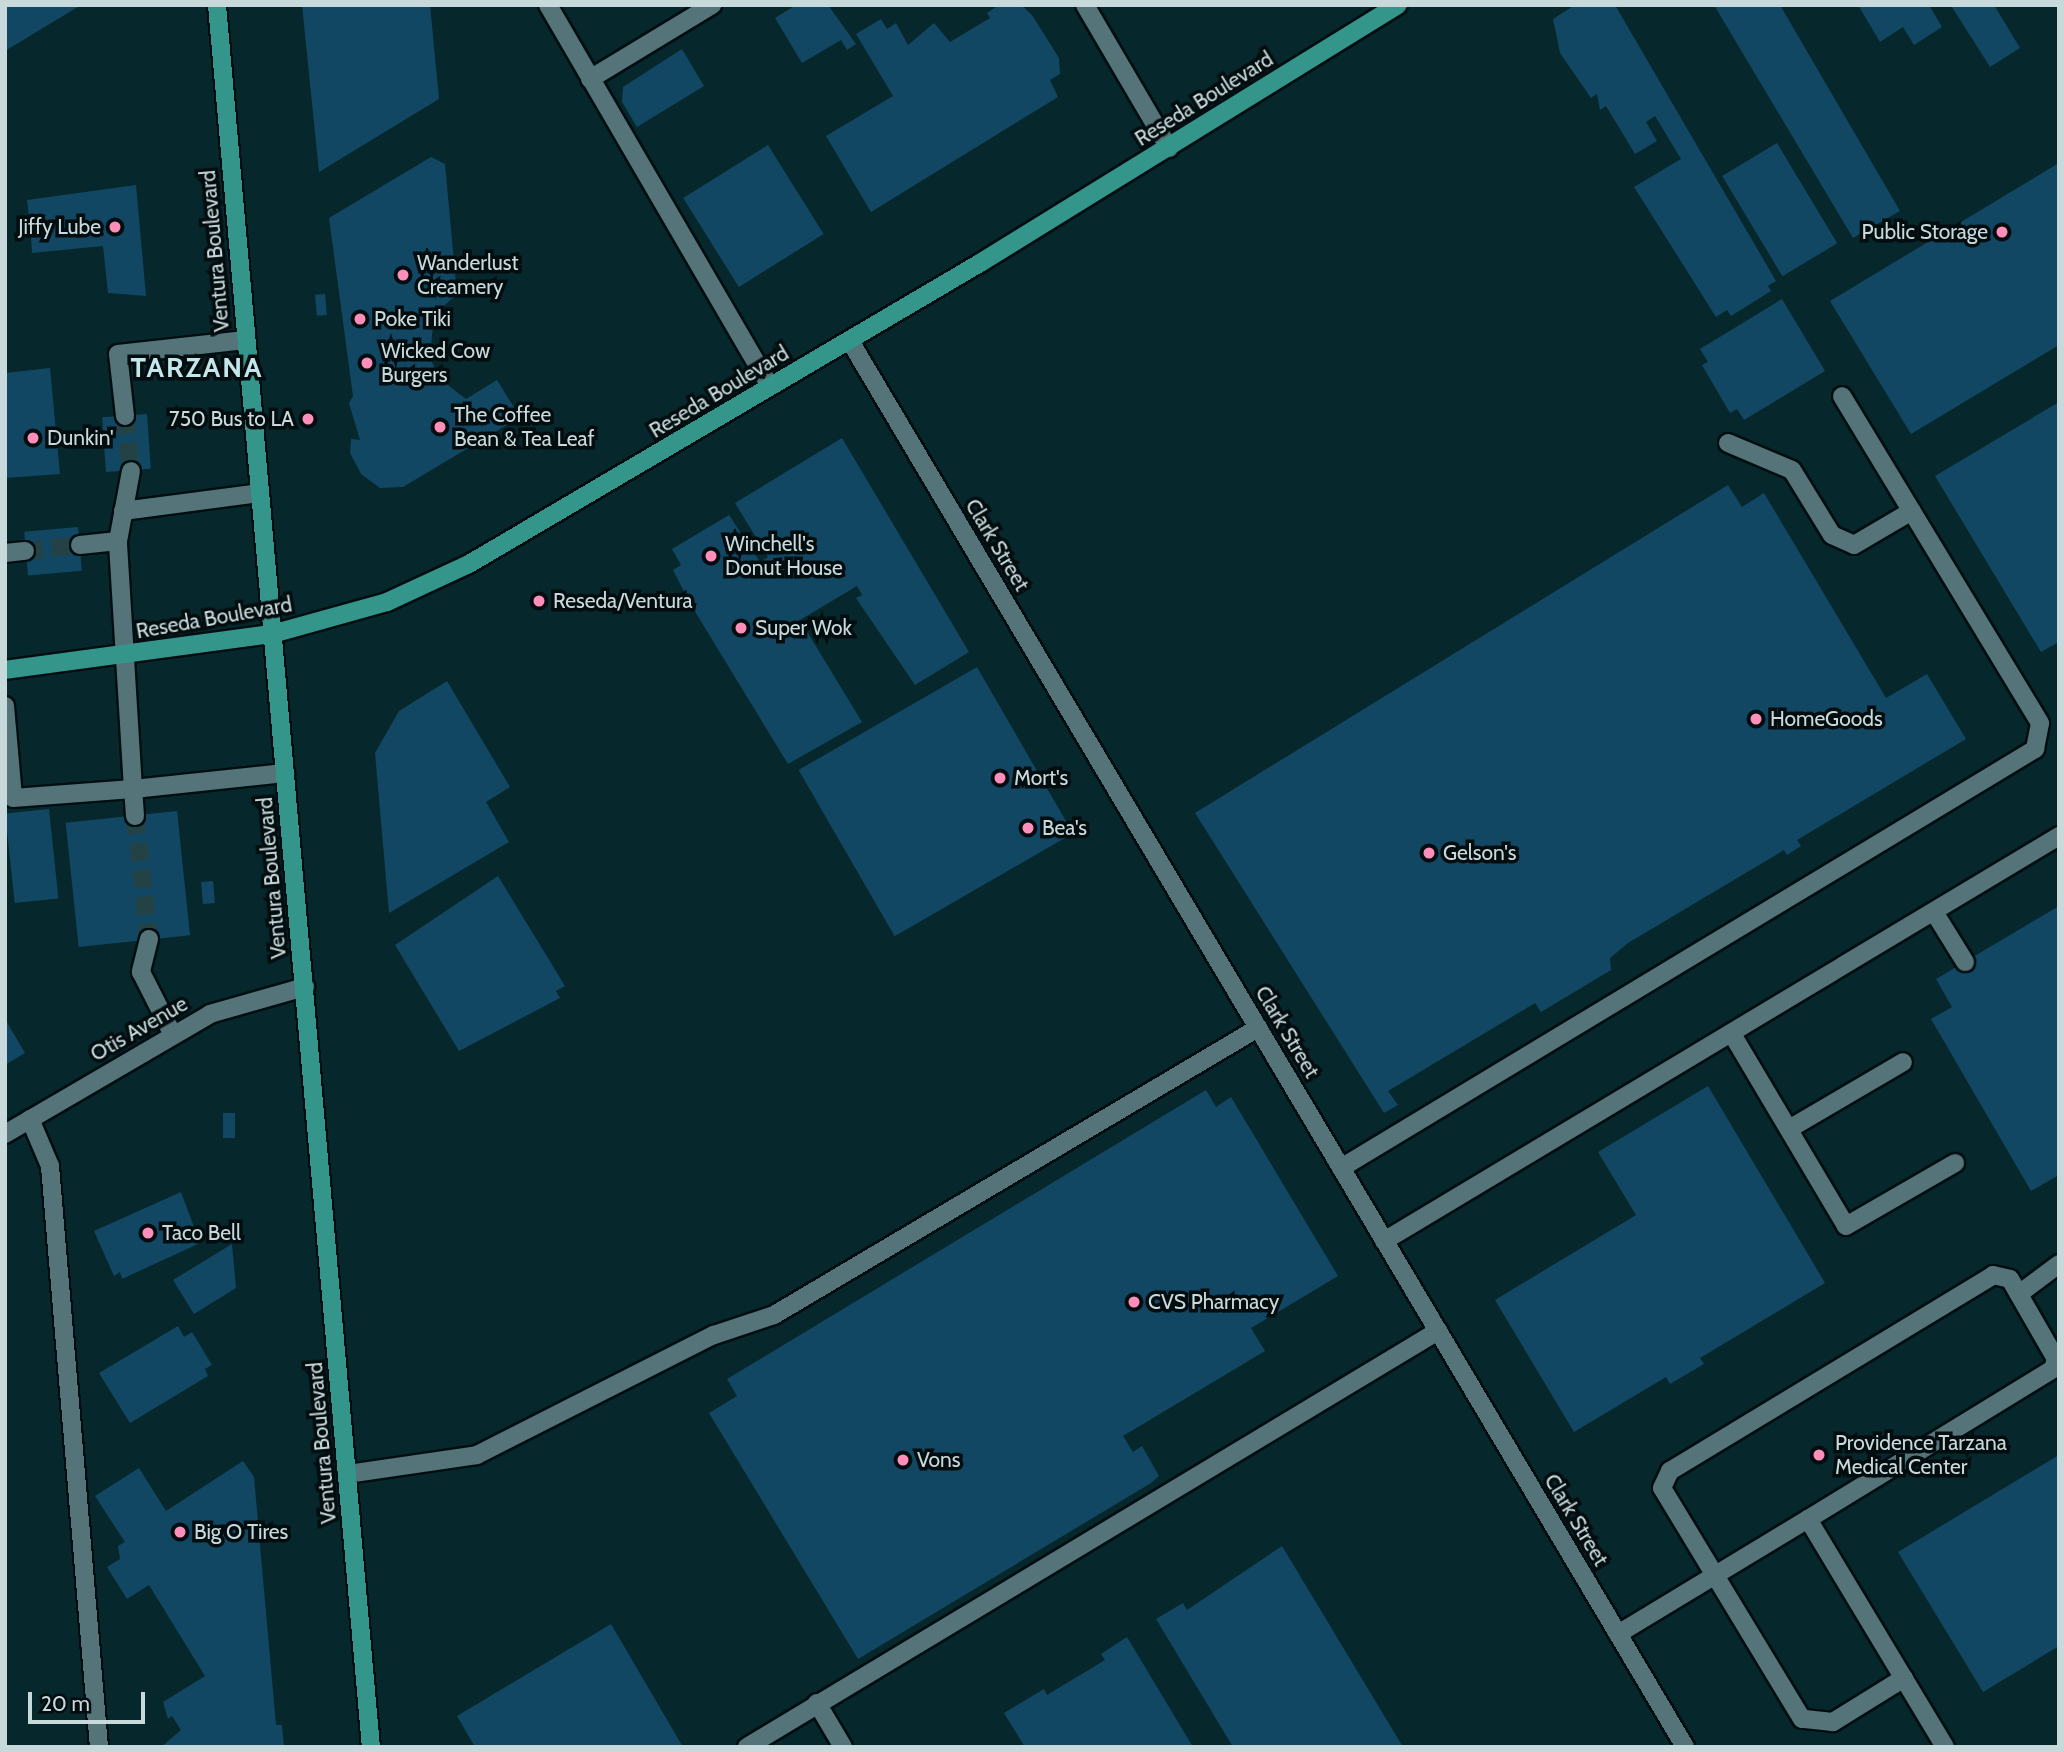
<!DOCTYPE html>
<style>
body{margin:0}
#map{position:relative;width:2064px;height:1752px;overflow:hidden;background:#06272b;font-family:Cabin,sans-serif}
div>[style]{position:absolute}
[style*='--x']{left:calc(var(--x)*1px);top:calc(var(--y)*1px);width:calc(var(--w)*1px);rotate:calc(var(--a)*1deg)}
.building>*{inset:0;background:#124764;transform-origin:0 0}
.minor-tunnel>*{height:18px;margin-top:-9px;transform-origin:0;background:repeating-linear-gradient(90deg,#234246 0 18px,transparent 0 27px)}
.roads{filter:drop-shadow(2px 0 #000e12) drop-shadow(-2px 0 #000e12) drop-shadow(0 2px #000e12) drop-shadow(0 -2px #000e12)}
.minor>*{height:18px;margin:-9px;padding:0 9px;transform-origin:9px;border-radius:9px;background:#547479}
.major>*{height:18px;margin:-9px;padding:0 9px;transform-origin:9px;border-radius:9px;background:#34968a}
.dots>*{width:19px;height:19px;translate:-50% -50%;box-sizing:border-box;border:4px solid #030d0f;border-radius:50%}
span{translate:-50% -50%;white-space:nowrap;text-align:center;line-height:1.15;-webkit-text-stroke:7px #030d0f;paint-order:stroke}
.street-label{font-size:21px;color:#c8d9dc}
.poi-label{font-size:21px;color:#c8d9dc}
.right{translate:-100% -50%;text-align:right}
.left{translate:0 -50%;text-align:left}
.district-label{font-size:28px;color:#c3e6eb;font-weight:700;letter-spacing:2px}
.frame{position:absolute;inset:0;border:7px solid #c8d9dc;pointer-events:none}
.scale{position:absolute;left:28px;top:1692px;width:117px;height:32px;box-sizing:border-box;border:4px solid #c8d9dc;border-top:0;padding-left:9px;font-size:21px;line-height:24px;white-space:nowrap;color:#c8d9dc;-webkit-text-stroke:5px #030d0f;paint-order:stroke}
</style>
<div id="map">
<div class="building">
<i style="clip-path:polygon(5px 5px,81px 5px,5px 51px)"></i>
<i style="clip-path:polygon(302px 5px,430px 5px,439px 99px,319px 172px)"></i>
<i style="clip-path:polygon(796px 5px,828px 5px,856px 44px,847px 50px,841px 40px,802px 63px,775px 18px)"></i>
<i style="clip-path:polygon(999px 5px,1021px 5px,1032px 15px,1059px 58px,1060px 74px,1050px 80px,1058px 97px,871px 212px,826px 136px,893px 96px,856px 34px,881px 19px,887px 29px,896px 23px,908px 45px,934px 23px,950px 42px,990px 18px,987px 13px)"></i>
<i style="clip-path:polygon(1575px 5px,1615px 5px,1776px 281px,1768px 286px,1771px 291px,1731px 316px,1727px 310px,1716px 317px,1634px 187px,1681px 159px,1655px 116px,1646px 122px,1657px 141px,1635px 154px,1606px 106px,1600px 110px,1597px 94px,1591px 98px,1560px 53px,1553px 19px)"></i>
<i style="clip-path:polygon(1714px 5px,1780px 5px,1900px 211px,1853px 238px)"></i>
<i style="clip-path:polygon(1858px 5px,1929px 5px,1942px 27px,1914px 45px,1903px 27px,1880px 42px)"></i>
<i style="clip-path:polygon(1994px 5px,2020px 48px,1990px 67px,1952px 7px)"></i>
<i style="clip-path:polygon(682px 49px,704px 86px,637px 127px,622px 102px,623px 87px)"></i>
<i style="left:1777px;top:143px;width:117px;height:64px;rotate:59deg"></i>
<i style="left:768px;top:145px;width:105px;height:100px;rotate:58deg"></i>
<i style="clip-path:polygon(431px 157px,445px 164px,457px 294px,434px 315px,430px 358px,440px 379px,466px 399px,497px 380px,520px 417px,403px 487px,380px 488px,361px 474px,350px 453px,351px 439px,360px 440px,349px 403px,353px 396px,329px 218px)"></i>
<i style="clip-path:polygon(2059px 163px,2059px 345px,1911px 434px,1830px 301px)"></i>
<i style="clip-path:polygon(136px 185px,146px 296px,108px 293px,103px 246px,32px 253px,31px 236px,18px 238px,17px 217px,29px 216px,27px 200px)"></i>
<i style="left:325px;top:294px;width:21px;height:10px;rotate:85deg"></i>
<i style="clip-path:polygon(1782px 299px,1825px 371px,1744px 420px,1737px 409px,1730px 413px,1702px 365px,1708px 362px,1700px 349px)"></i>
<i style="clip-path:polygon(50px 368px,60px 474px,5px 478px,5px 373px)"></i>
<i style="clip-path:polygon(2059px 402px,2059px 642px,2041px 652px,1935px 476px)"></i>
<i style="left:147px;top:414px;width:55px;height:45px;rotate:86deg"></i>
<i style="clip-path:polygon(842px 438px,969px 652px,915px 685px,856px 598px,862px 595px,857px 586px,800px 620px,862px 722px,788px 764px,691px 605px,673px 570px,681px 565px,672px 549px,729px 515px,760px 562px,768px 557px,735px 503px)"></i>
<i style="clip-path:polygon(1728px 485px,1742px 507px,1764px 493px,1886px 698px,1927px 674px,1966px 739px,1797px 840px,1801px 846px,1787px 855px,1784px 850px,1628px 943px,1610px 958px,1611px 970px,1541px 1012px,1535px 1003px,1388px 1091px,1398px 1105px,1384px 1113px,1195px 813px)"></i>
<i style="left:78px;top:527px;width:44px;height:54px;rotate:85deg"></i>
<i style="left:977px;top:667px;width:192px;height:206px;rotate:60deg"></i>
<i style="clip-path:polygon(447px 681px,510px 787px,486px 802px,509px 842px,389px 913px,375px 753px,399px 711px)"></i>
<i style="left:49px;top:809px;width:90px;height:44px;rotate:84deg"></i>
<i style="left:177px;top:811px;width:125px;height:112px;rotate:84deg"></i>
<i style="clip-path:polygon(498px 876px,565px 986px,556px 991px,560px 998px,459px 1051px,395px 945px)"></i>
<i style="left:213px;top:881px;width:22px;height:12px;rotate:85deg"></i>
<i style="clip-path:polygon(2059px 906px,2059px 1175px,2031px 1191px,1931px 1019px,1952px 1007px,1936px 979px)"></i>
<i style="clip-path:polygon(5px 1019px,25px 1053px,5px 1065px)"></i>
<i style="clip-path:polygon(1708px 1086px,1825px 1283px,1700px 1358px,1704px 1364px,1670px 1384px,1666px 1377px,1574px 1432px,1495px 1300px,1636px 1215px,1598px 1152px)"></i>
<i style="clip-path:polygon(1206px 1090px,1216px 1107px,1231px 1097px,1338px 1276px,1251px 1328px,1265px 1351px,1123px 1436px,1133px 1452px,1142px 1446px,1159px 1476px,1151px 1483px,858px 1659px,709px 1413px,737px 1396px,727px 1379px)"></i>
<i style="left:223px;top:1113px;width:12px;height:25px"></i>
<i style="clip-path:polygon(181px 1192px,200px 1243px,122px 1279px,120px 1272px,114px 1276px,94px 1231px)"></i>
<i style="clip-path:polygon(232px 1244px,236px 1288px,194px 1314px,173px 1280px)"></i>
<i style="clip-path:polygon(178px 1326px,184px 1337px,192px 1332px,212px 1365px,205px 1369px,208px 1376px,130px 1423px,99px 1373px)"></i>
<i style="clip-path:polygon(2059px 1455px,2059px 1646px,1983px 1692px,1898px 1552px)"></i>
<i style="clip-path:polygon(243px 1461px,254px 1477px,276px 1725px,282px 1725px,284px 1747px,161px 1747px,181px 1730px,172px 1716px,168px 1719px,163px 1702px,205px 1676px,149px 1585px,127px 1599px,107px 1567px,120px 1559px,118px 1546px,125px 1542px,95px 1496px,139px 1468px,166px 1511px)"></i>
<i style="clip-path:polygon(1282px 1546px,1403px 1747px,1233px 1747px,1156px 1619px,1183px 1603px,1187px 1610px)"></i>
<i style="clip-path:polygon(611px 1624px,683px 1747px,475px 1747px,457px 1716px)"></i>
<i style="clip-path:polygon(1127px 1637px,1193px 1747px,1025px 1747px,1004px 1713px,1044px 1689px,1047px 1695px,1105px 1660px,1101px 1654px)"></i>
</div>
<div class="minor-tunnel">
<i style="--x:125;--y:416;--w:55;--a:83.8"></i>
<i style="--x:25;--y:551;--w:55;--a:-6.2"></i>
<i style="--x:135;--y:816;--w:124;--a:83.5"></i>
</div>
<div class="roads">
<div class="minor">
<i style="--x:548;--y:5;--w:441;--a:59.8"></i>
<i style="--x:1085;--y:5;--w:166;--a:59.6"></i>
<i style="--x:590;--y:79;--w:143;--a:-31.2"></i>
<i style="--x:850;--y:341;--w:1635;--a:59.29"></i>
<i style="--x:125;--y:416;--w:62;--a:-96.4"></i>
<i style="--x:118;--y:354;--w:128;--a:-6.3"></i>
<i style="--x:1728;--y:443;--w:69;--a:22.9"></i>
<i style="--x:1792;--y:470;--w:76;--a:58.4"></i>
<i style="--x:1832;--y:535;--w:24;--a:24"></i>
<i style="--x:1854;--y:545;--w:67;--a:-30.4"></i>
<i style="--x:123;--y:511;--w:137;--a:-7.5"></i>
<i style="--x:80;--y:545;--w:38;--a:-6"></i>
<i style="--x:118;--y:541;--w:71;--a:-79.5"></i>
<i style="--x:5;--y:553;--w:20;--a:-6"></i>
<i style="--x:5;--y:706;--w:92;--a:85"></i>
<i style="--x:13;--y:798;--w:120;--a:-4.3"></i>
<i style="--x:133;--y:789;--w:248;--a:-93.5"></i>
<i style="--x:135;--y:816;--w:27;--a:-94"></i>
<i style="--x:133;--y:789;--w:153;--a:-6"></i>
<i style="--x:1934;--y:912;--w:59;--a:58.2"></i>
<i style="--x:149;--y:939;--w:34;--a:104"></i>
<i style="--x:141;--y:972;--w:71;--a:63.1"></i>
<i style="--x:1732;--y:1034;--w:223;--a:59.3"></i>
<i style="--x:1846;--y:1226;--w:126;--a:-30"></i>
<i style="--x:30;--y:1119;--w:51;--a:66.9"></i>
<i style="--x:50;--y:1166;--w:583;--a:85.18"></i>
<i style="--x:1789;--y:1129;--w:132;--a:-30.4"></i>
<i style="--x:5;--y:1134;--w:238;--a:-30.3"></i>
<i style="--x:210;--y:1014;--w:99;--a:-15.9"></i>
<i style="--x:1341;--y:1168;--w:811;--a:-31.12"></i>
<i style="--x:2035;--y:749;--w:26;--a:-79"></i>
<i style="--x:2040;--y:723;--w:382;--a:-121.2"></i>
<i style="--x:1384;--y:1241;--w:787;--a:-30.96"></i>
<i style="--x:2019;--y:1294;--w:50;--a:-36.9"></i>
<i style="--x:347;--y:1474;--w:131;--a:-8.3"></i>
<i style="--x:477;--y:1455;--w:266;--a:-26.9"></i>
<i style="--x:714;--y:1335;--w:63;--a:-18.4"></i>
<i style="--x:774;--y:1315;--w:563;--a:-30.67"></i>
<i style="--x:1618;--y:1634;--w:222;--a:-31.2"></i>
<i style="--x:1904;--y:1678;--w:84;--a:148.2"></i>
<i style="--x:1833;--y:1722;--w:31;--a:-174"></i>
<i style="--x:1802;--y:1719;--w:270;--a:-121.2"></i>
<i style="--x:1662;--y:1488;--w:19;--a:-65"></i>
<i style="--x:1670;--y:1471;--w:378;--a:-31.2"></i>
<i style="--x:1993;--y:1275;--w:17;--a:13"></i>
<i style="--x:2010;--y:1279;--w:92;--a:60.1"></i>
<i style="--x:2056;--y:1359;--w:10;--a:107"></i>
<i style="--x:2053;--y:1369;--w:287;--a:148.5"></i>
<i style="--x:1808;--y:1519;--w:266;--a:59"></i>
<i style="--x:817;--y:1703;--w:51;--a:59.4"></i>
<i style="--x:747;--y:1747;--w:807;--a:-31.05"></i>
</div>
<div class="major">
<i style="--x:217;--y:5;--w:1749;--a:84.95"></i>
<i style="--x:5;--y:670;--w:269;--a:-7.7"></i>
<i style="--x:272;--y:634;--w:119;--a:-15.5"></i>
<i style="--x:387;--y:602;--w:90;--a:-24.9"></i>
<i style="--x:469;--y:564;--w:593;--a:-30.5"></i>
<i style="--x:980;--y:263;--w:491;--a:-31.7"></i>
</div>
</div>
<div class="dots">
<i style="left:115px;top:227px;background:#ff8eba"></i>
<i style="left:2002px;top:232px;background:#ff8eba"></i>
<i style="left:403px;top:275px;background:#ff8eba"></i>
<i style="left:360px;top:319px;background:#ff8eba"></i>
<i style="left:367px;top:363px;background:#ff8eba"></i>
<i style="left:308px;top:419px;background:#ff8eba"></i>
<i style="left:440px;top:427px;background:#ff8eba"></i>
<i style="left:33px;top:438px;background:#ff8eba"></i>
<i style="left:711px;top:556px;background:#ff8eba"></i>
<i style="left:539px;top:601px;background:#ff8eba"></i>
<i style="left:741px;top:628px;background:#ff8eba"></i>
<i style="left:1756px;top:719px;background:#ff8eba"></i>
<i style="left:1000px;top:778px;background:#ff8eba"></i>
<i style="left:1028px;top:828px;background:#ff8eba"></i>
<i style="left:1429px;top:853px;background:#ff8eba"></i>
<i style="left:148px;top:1233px;background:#ff8eba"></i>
<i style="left:1134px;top:1302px;background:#ff8eba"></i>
<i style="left:1819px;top:1455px;background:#ff8eba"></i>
<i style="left:903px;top:1460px;background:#ff8eba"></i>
<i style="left:180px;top:1532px;background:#ff8eba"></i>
</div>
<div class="street-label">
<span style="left:1204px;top:99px;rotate:-32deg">Reseda Boulevard</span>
<span style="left:215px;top:251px;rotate:-95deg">Ventura Boulevard</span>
<span style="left:719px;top:392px;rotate:-31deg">Reseda Boulevard</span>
<span style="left:997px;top:545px;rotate:59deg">Clark Street</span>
<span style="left:214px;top:618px;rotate:-10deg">Reseda Boulevard</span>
<span style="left:272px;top:878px;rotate:-95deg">Ventura Boulevard</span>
<span style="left:139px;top:1029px;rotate:-30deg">Otis Avenue</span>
<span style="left:1287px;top:1032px;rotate:59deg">Clark Street</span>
<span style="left:322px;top:1443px;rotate:-95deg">Ventura Boulevard</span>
<span style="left:1576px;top:1520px;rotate:59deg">Clark Street</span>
</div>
<div class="poi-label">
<span class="right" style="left:101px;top:227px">Jiffy Lube</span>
<span class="right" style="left:1988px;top:232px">Public Storage</span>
<span class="left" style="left:417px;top:275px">Wanderlust<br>Creamery</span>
<span class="left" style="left:374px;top:319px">Poke Tiki</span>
<span class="left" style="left:381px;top:363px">Wicked Cow<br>Burgers</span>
<span class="left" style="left:454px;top:427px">The Coffee<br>Bean &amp; Tea Leaf</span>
<span class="right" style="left:294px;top:419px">750 Bus to LA</span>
<span class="left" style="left:47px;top:438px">Dunkin'</span>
<span class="left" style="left:725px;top:556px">Winchell's<br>Donut House</span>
<span class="left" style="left:553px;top:601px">Reseda/Ventura</span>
<span class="left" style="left:755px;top:628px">Super Wok</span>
<span class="left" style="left:1770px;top:719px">HomeGoods</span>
<span class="left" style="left:1014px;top:778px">Mort's</span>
<span class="left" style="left:1042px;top:828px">Bea's</span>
<span class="left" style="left:1443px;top:853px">Gelson's</span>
<span class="left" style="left:162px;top:1233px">Taco Bell</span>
<span class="left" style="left:1148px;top:1302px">CVS Pharmacy</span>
<span class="left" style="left:1835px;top:1455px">Providence Tarzana<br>Medical Center</span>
<span class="left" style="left:917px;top:1460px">Vons</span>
<span class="left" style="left:194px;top:1532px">Big O Tires</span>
</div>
<div class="district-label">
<span style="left:197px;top:367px">TARZANA</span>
</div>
<div class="frame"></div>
<div class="scale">20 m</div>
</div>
